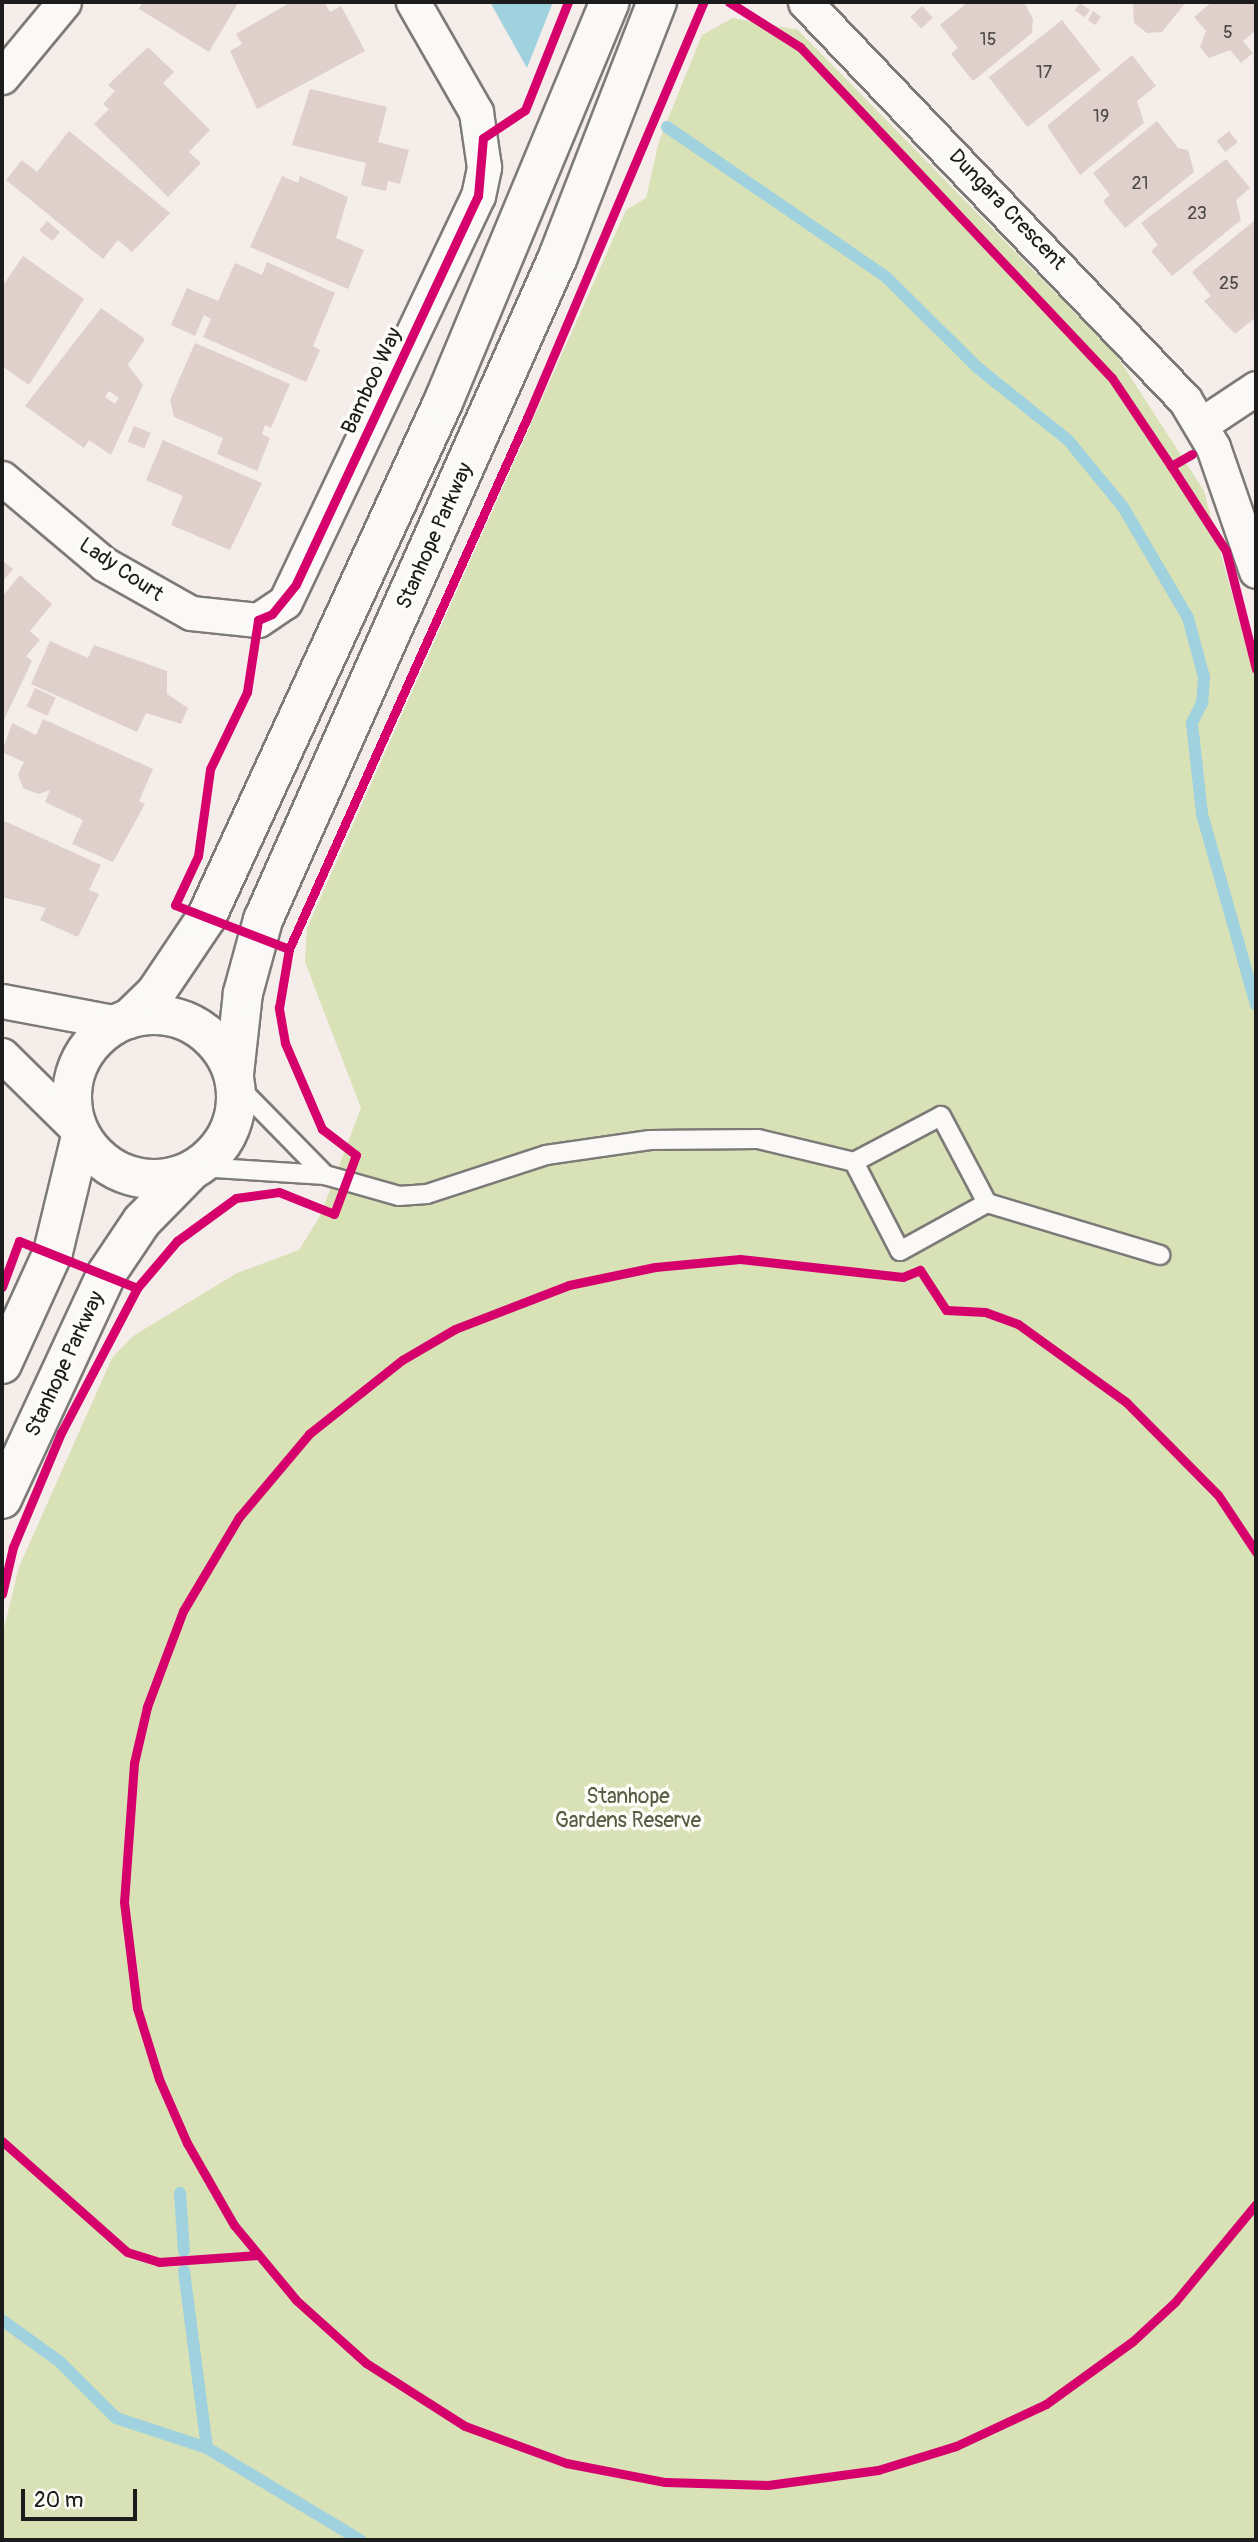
<!DOCTYPE html>
<style>
body{margin:0}
#map{position:relative;width:1258px;height:2542px;overflow:hidden;background:#f4ede9;font-family:Pangolin,sans-serif}
div>[style]{position:absolute}
[style*='--x']{left:calc(var(--x)*1px);top:calc(var(--y)*1px);width:calc(var(--w)*1px);rotate:calc(var(--a)*1deg)}
.green>*{inset:0;background:#d9e1b6}
.water>*{inset:0;background:#9fd2de}
.stream>*{height:12px;margin:-6px;padding:0 6px;transform-origin:6px;border-radius:6px;background:#9fd2de}
.building>*{inset:0;background:#dfd0cc;transform-origin:0 0}
.roads{filter:drop-shadow(2px 0 #7d7a78) drop-shadow(-2px 0 #7d7a78) drop-shadow(0 2px #7d7a78) drop-shadow(0 -2px #7d7a78)}
.service>*{height:18px;margin:-9px;padding:0 9px;transform-origin:9px;border-radius:9px;background:#faf9f7}
.minor>*{height:33px;margin:-16.5px;padding:0 16.5px;transform-origin:16.5px;border-radius:16.5px;background:#faf9f7}
.secondary>*{height:38px;margin:-19px;padding:0 19px;transform-origin:19px;border-radius:19px;background:#faf9f7}
.secondary>.ring{margin:-19px;padding:0;box-sizing:content-box;background:none;border:38px solid #faf9f7;border-radius:50%}
.cycleway>*{height:9px;margin:-4.5px;padding:0 4.5px;transform-origin:4.5px;border-radius:4.5px;background:#d6006c}
span{translate:-50% -50%;white-space:nowrap;text-align:center;line-height:1.15;-webkit-text-stroke:7px #fdfcf7;paint-order:stroke}
.number-label{font-size:18px;color:#4d4948}
.number-label span{-webkit-text-stroke-width:0}
.street-label{font-size:21px;color:#1c1c1c}
.park-label{font-size:21px;color:#565d43}
.frame{position:absolute;inset:0;border:4px solid #1c1c1c;pointer-events:none}
.scale{position:absolute;left:21px;top:2489px;width:116px;height:32px;box-sizing:border-box;border:4px solid #1c1c1c;border-top:0;padding-left:9px;font-size:21px;line-height:24px;white-space:nowrap;color:#1c1c1c;-webkit-text-stroke:5px #fdfcf7;paint-order:stroke}
</style>
<div id="map">
<div class="green">
<i style="clip-path:polygon(733px 18px,798px 30px,1117px 356px,1204px 491px,1256px 683px,1256px 2540px,2px 2540px,2px 1636px,19px 1567px,112px 1358px,133px 1336px,237px 1273px,299px 1250px,320px 1216px,361px 1108px,305px 962px,307px 928px,626px 210px,646px 198px,659px 141px,702px 35px)"></i>
</div>
<div class="water">
<i style="clip-path:polygon(490px 2px,553px 2px,527px 68px)"></i>
</div>
<div class="stream">
<i style="--x:667;--y:127;--w:264;--a:34.4"></i>
<i style="--x:885;--y:276;--w:131;--a:44.7"></i>
<i style="--x:978;--y:368;--w:115;--a:38.7"></i>
<i style="--x:1068;--y:440;--w:87;--a:50.6"></i>
<i style="--x:1123;--y:507;--w:129;--a:59.6"></i>
<i style="--x:1188;--y:618;--w:61;--a:74.8"></i>
<i style="--x:1204;--y:677;--w:26;--a:94"></i>
<i style="--x:1202;--y:703;--w:22;--a:117"></i>
<i style="--x:1192;--y:723;--w:92;--a:83.7"></i>
<i style="--x:1202;--y:814;--w:198;--a:74.2"></i>
<i style="--x:180;--y:2193;--w:58;--a:86.1"></i>
<i style="--x:184;--y:2271;--w:178;--a:82.6"></i>
<i style="--x:2;--y:2320;--w:72;--a:35.9"></i>
<i style="--x:60;--y:2362;--w:79;--a:45"></i>
<i style="--x:116;--y:2418;--w:96;--a:18.2"></i>
<i style="--x:207;--y:2448;--w:179;--a:31"></i>
</div>
<div class="building">
<i style="clip-path:polygon(143px 2px,236px 2px,238px 3px,209px 52px,139px 9px)"></i>
<i style="clip-path:polygon(291px 2px,324px 2px,330px 12px,341px 6px,365px 51px,257px 109px,230px 51px,242px 44px,236px 34px)"></i>
<i style="clip-path:polygon(968px 2px,1024px 2px,1033px 19px,1032px 33px,973px 81px,951px 54px,958px 48px,940px 25px)"></i>
<i style="clip-path:polygon(1133px 2px,1186px 2px,1162px 32px,1147px 33px,1134px 23px)"></i>
<i style="clip-path:polygon(1212px 2px,1256px 2px,1256px 30px,1243px 41px,1253px 53px,1241px 63px,1230px 50px,1209px 58px,1200px 47px,1206px 31px,1194px 17px)"></i>
<i style="left:1080px;top:3px;width:12px;height:9px;rotate:35deg"></i>
<i style="left:922px;top:6px;width:16px;height:16px;rotate:47deg"></i>
<i style="clip-path:polygon(1093px 11px,1101px 17px,1095px 25px,1088px 20px)"></i>
<i style="left:1062px;top:20px;width:63px;height:93px;rotate:52deg"></i>
<i style="clip-path:polygon(148px 47px,174px 72px,163px 83px,210px 130px,189px 152px,201px 163px,168px 197px,94px 124px,109px 109px,103px 104px,115px 91px,108px 85px)"></i>
<i style="clip-path:polygon(1132px 55px,1156px 86px,1137px 101px,1144px 123px,1080px 175px,1047px 126px)"></i>
<i style="clip-path:polygon(310px 89px,387px 107px,378px 142px,409px 150px,400px 184px,388px 181px,386px 191px,361px 185px,366px 163px,292px 145px)"></i>
<i style="clip-path:polygon(1157px 121px,1178px 148px,1188px 150px,1194px 172px,1125px 228px,1103px 201px,1110px 195px,1093px 173px)"></i>
<i style="clip-path:polygon(69px 131px,170px 213px,132px 252px,118px 240px,103px 259px,6px 180px,22px 160px,37px 172px)"></i>
<i style="left:1229px;top:131px;width:14px;height:16px;rotate:51deg"></i>
<i style="clip-path:polygon(1226px 159px,1250px 188px,1236px 200px,1241px 220px,1172px 276px,1151px 251px,1158px 245px,1141px 223px)"></i>
<i style="clip-path:polygon(282px 176px,298px 183px,300px 176px,348px 197px,336px 238px,364px 250px,348px 289px,250px 247px)"></i>
<i style="clip-path:polygon(1256px 219px,1256px 317px,1235px 334px,1204px 301px,1211px 296px,1192px 272px)"></i>
<i style="left:47px;top:221px;width:17px;height:12px;rotate:40deg"></i>
<i style="clip-path:polygon(23px 256px,84px 299px,29px 385px,2px 366px,2px 287px)"></i>
<i style="clip-path:polygon(267px 262px,335px 293px,313px 346px,320px 350px,306px 382px,203px 337px,211px 319px,204px 315px,195px 336px,171px 325px,187px 288px,218px 301px,235px 263px,262px 275px)"></i>
<i style="clip-path:polygon(evenodd,101px 308px,145px 339px,128px 365px,143px 385px,111px 455px,89px 440px,84px 448px,25px 406px,101px 308px,109px 391px,119px 398px,115px 404px,105px 397px,109px 391px)"></i>
<i style="clip-path:polygon(195px 343px,290px 384px,271px 428px,265px 425px,262px 434px,270px 438px,257px 471px,217px 454px,223px 438px,174px 417px,170px 400px)"></i>
<i style="left:134px;top:426px;width:18px;height:17px;rotate:22deg"></i>
<i style="clip-path:polygon(163px 440px,262px 483px,230px 550px,171px 525px,183px 496px,146px 480px)"></i>
<i style="clip-path:polygon(2px 560px,13px 569px,2px 582px)"></i>
<i style="clip-path:polygon(20px 575px,52px 604px,30px 631px,40px 640px,26px 656px,32px 661px,2px 724px,2px 597px)"></i>
<i style="clip-path:polygon(50px 641px,88px 658px,94px 645px,167px 671px,167px 694px,188px 708px,181px 724px,146px 713px,137px 732px,31px 684px)"></i>
<i style="left:35px;top:688px;width:23px;height:20px;rotate:25deg"></i>
<i style="clip-path:polygon(43px 719px,153px 769px,139px 801px,145px 804px,113px 862px,72px 844px,83px 820px,45px 802px,50px 790px,38px 794px,23px 788px,18px 774px,24px 762px,2px 752px,12px 723px,36px 735px)"></i>
<i style="clip-path:polygon(2px 820px,101px 865px,89px 890px,99px 894px,78px 937px,40px 920px,46px 908px,2px 897px)"></i>
</div>
<div class="roads">
<div class="service">
<i style="--x:235;--y:1083;--w:129;--a:45.6"></i>
<i style="--x:854;--y:1162;--w:100;--a:62.7"></i>
<i style="--x:900;--y:1251;--w:99;--a:-28.9"></i>
<i style="--x:199;--y:1167;--w:126;--a:3.6"></i>
<i style="--x:325;--y:1175;--w:77;--a:15.8"></i>
<i style="--x:399;--y:1196;--w:28;--a:-4"></i>
<i style="--x:427;--y:1194;--w:125;--a:-18.1"></i>
<i style="--x:546;--y:1155;--w:105;--a:-8.2"></i>
<i style="--x:650;--y:1140;--w:108;--a:-0.5"></i>
<i style="--x:758;--y:1139;--w:99;--a:13.5"></i>
<i style="--x:854;--y:1162;--w:98;--a:-27.9"></i>
<i style="--x:941;--y:1116;--w:98;--a:62.1"></i>
<i style="--x:987;--y:1203;--w:181;--a:16.7"></i>
</div>
<div class="minor">
<i style="--x:805;--y:2;--w:550;--a:46.33"></i>
<i style="--x:1185;--y:400;--w:55;--a:59.2"></i>
<i style="--x:1213;--y:447;--w:131;--a:70.9"></i>
<i style="--x:2;--y:77;--w:97;--a:-50.4"></i>
<i style="--x:1202;--y:424;--w:65;--a:-33.7"></i>
<i style="--x:2;--y:478;--w:133;--a:40.1"></i>
<i style="--x:104;--y:564;--w:100;--a:29.4"></i>
<i style="--x:191;--y:613;--w:67;--a:6"></i>
<i style="--x:258;--y:620;--w:32;--a:-34"></i>
<i style="--x:285;--y:602;--w:450;--a:-64.6"></i>
<i style="--x:478;--y:196;--w:30;--a:-78"></i>
<i style="--x:484;--y:167;--w:56;--a:-98.3"></i>
<i style="--x:476;--y:112;--w:127;--a:-119.8"></i>
<i style="--x:2;--y:1001;--w:118;--a:10.7"></i>
<i style="--x:2;--y:1055;--w:108;--a:44.6"></i>
</div>
<div class="secondary">
<i class="ring" style="left:72px;top:1015px;width:126px;height:126px"></i>
<i style="--x:129;--y:1019;--w:36;--a:-44"></i>
<i style="--x:155;--y:994;--w:92;--a:-56.1"></i>
<i style="--x:206;--y:918;--w:570;--a:-65.32"></i>
<i style="--x:444;--y:400;--w:431;--a:-67.4"></i>
<i style="--x:234;--y:1074;--w:81;--a:-83.7"></i>
<i style="--x:243;--y:993;--w:76;--a:-74.7"></i>
<i style="--x:263;--y:920;--w:726;--a:-66.01"></i>
<i style="--x:558;--y:257;--w:274;--a:-68.8"></i>
<i style="--x:2;--y:1364;--w:123;--a:-65.5"></i>
<i style="--x:53;--y:1252;--w:119;--a:-76.4"></i>
<i style="--x:2;--y:1499;--w:249;--a:-65.1"></i>
<i style="--x:107;--y:1273;--w:63;--a:-56.1"></i>
<i style="--x:142;--y:1221;--w:70;--a:-45.6"></i>
</div>
</div>
<div class="cycleway">
<i style="--x:729;--y:2;--w:84;--a:32.4"></i>
<i style="--x:800;--y:47;--w:455;--a:46.7"></i>
<i style="--x:1112;--y:378;--w:106;--a:56.2"></i>
<i style="--x:1192;--y:454;--w:24;--a:150"></i>
<i style="--x:1171;--y:466;--w:101;--a:57.1"></i>
<i style="--x:1226;--y:551;--w:122;--a:75.7"></i>
<i style="--x:289;--y:949;--w:582;--a:-65.86"></i>
<i style="--x:527;--y:418;--w:452;--a:-67"></i>
<i style="--x:2;--y:1287;--w:49;--a:-69.7"></i>
<i style="--x:19;--y:1241;--w:127;--a:21.7"></i>
<i style="--x:137;--y:1288;--w:62;--a:-49.6"></i>
<i style="--x:177;--y:1241;--w:73;--a:-36.1"></i>
<i style="--x:236;--y:1198;--w:43;--a:-7.9"></i>
<i style="--x:279;--y:1192;--w:59;--a:21.8"></i>
<i style="--x:334;--y:1214;--w:63;--a:-69.6"></i>
<i style="--x:356;--y:1155;--w:43;--a:-142.6"></i>
<i style="--x:322;--y:1129;--w:94;--a:-113.3"></i>
<i style="--x:285;--y:1043;--w:36;--a:-100"></i>
<i style="--x:279;--y:1008;--w:60;--a:-80.4"></i>
<i style="--x:289;--y:949;--w:122;--a:-158.9"></i>
<i style="--x:175;--y:905;--w:54;--a:-64.9"></i>
<i style="--x:198;--y:856;--w:88;--a:-82.1"></i>
<i style="--x:210;--y:769;--w:85;--a:-64.3"></i>
<i style="--x:247;--y:692;--w:73;--a:-81.3"></i>
<i style="--x:258;--y:620;--w:15;--a:-23"></i>
<i style="--x:272;--y:614;--w:38;--a:-51"></i>
<i style="--x:296;--y:584;--w:429;--a:-64.9"></i>
<i style="--x:478;--y:196;--w:58;--a:-85.1"></i>
<i style="--x:483;--y:138;--w:50;--a:-33.7"></i>
<i style="--x:525;--y:110;--w:116;--a:-68.3"></i>
<i style="--x:1256;--y:1552;--w:69;--a:-123.7"></i>
<i style="--x:1218;--y:1495;--w:131;--a:-134.7"></i>
<i style="--x:1126;--y:1402;--w:133;--a:-144.2"></i>
<i style="--x:1018;--y:1324;--w:35;--a:-160"></i>
<i style="--x:985;--y:1312;--w:39;--a:-177"></i>
<i style="--x:946;--y:1310;--w:48;--a:-123"></i>
<i style="--x:920;--y:1270;--w:18;--a:158"></i>
<i style="--x:903;--y:1277;--w:164;--a:-173.7"></i>
<i style="--x:740;--y:1259;--w:85;--a:174.6"></i>
<i style="--x:655;--y:1267;--w:88;--a:168.2"></i>
<i style="--x:569;--y:1285;--w:122;--a:158.9"></i>
<i style="--x:455;--y:1329;--w:61;--a:149.7"></i>
<i style="--x:402;--y:1360;--w:119;--a:141.5"></i>
<i style="--x:309;--y:1434;--w:109;--a:130.1"></i>
<i style="--x:239;--y:1517;--w:109;--a:120.8"></i>
<i style="--x:183;--y:1611;--w:103;--a:110.6"></i>
<i style="--x:147;--y:1707;--w:57;--a:103.1"></i>
<i style="--x:134;--y:1763;--w:139;--a:94.1"></i>
<i style="--x:124;--y:1902;--w:107;--a:83"></i>
<i style="--x:137;--y:2008;--w:74;--a:72.8"></i>
<i style="--x:159;--y:2079;--w:70;--a:66.4"></i>
<i style="--x:187;--y:2143;--w:95;--a:60.2"></i>
<i style="--x:234;--y:2225;--w:97;--a:50.4"></i>
<i style="--x:296;--y:2300;--w:94;--a:42"></i>
<i style="--x:366;--y:2363;--w:117;--a:32.5"></i>
<i style="--x:465;--y:2426;--w:108;--a:20.1"></i>
<i style="--x:566;--y:2463;--w:101;--a:10.9"></i>
<i style="--x:665;--y:2482;--w:103;--a:1.7"></i>
<i style="--x:768;--y:2485;--w:111;--a:-7.8"></i>
<i style="--x:878;--y:2470;--w:82;--a:-17.1"></i>
<i style="--x:956;--y:2446;--w:99;--a:-25"></i>
<i style="--x:1046;--y:2404;--w:107;--a:-35.9"></i>
<i style="--x:1133;--y:2341;--w:57;--a:-42.9"></i>
<i style="--x:1175;--y:2302;--w:127;--a:-50.4"></i>
<i style="--x:2;--y:1594;--w:48;--a:-76.8"></i>
<i style="--x:13;--y:1547;--w:124;--a:-67.2"></i>
<i style="--x:61;--y:1433;--w:164;--a:-62.3"></i>
<i style="--x:2;--y:2141;--w:167;--a:41.6"></i>
<i style="--x:127;--y:2252;--w:34;--a:17"></i>
<i style="--x:159;--y:2262;--w:99;--a:-4"></i>
</div>
<div class="number-label">
<span style="left:1228px;top:33px">5</span>
<span style="left:988px;top:40px">15</span>
<span style="left:1044px;top:73px">17</span>
<span style="left:1101px;top:117px">19</span>
<span style="left:1140px;top:184px">21</span>
<span style="left:1197px;top:214px">23</span>
<span style="left:1229px;top:284px">25</span>
</div>
<div class="street-label">
<span style="left:1007px;top:210px;rotate:46deg">Dungara Crescent</span>
<span style="left:372px;top:381px;rotate:-65deg">Bamboo Way</span>
<span style="left:435px;top:536px;rotate:-66deg">Stanhope Parkway</span>
<span style="left:121px;top:570px;rotate:34deg">Lady Court</span>
<span style="left:65px;top:1364px;rotate:-65deg">Stanhope Parkway</span>
</div>
<div class="park-label">
<span style="left:628px;top:1809px">Stanhope<br>Gardens Reserve</span>
</div>
<div class="frame"></div>
<div class="scale">20 m</div>
</div>
